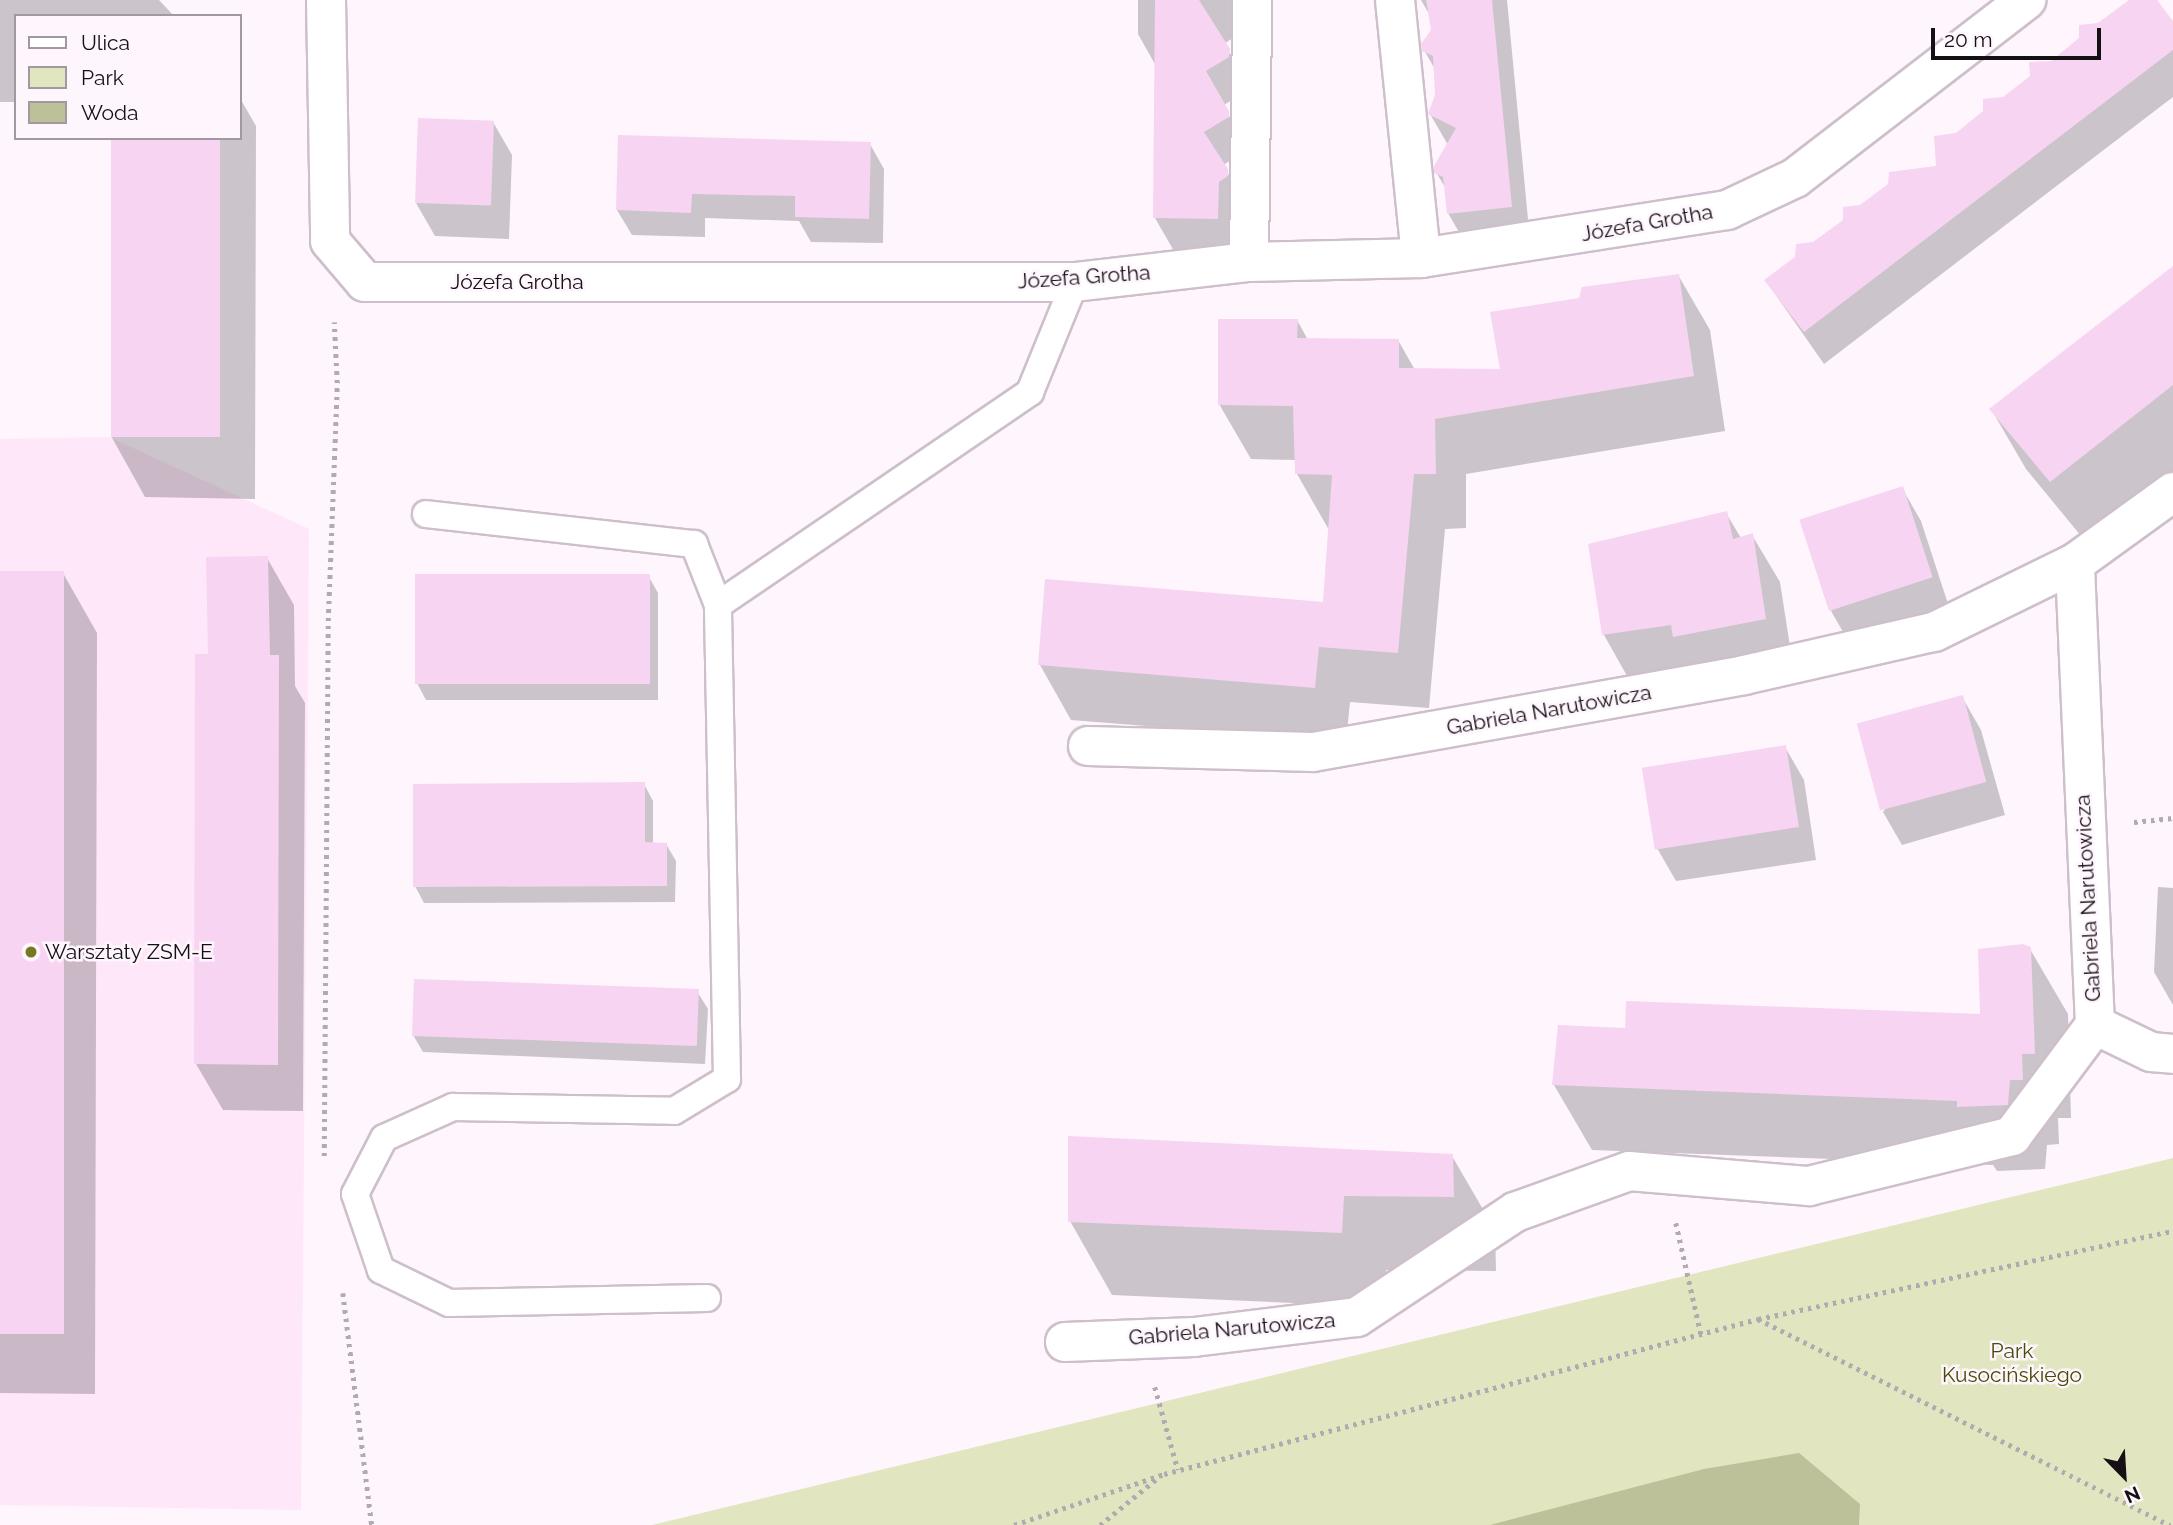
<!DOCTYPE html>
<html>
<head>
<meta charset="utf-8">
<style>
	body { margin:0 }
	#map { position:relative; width:2173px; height:1525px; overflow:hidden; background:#fef5fd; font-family:Raleway,sans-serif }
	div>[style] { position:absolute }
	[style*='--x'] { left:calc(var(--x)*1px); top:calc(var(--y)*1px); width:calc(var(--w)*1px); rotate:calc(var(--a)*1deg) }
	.built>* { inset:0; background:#fde7f9 }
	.green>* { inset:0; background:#e2e6c0 }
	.water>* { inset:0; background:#bdc199 }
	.shadow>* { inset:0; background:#0003 }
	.building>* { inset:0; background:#f7d4f1; transform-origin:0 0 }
	.path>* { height:4.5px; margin-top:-2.25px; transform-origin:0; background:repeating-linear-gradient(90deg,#b1aab0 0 3.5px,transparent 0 8.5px) }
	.roads { filter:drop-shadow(2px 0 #cdbfcb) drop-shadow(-2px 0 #cdbfcb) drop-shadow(0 2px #cdbfcb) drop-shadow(0 -2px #cdbfcb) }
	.service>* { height:26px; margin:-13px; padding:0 13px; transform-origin:13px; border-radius:13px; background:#fff }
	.minor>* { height:38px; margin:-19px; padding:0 19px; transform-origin:19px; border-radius:19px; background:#fff }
	.dots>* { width:19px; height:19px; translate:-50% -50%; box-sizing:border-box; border:4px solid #fef5fd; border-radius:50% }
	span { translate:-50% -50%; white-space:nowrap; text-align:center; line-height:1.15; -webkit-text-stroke:5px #fef5fd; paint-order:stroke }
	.street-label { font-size:21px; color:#151014 }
	.poi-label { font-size:21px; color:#151014 }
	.left { translate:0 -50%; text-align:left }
	.park-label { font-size:21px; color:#484b06 }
	.legend { position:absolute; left:14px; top:14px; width:228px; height:126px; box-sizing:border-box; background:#fef5fd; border:2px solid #a199a0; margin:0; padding:9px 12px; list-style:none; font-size:21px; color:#151014 }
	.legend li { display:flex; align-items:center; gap:14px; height:35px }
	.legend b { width:35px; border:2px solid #a199a0 }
	.north { position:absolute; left:2089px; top:1441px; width:70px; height:70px; -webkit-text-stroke:5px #fef5fd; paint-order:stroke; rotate:156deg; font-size:19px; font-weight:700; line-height:28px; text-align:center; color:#151014 }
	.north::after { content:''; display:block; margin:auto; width:24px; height:32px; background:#151014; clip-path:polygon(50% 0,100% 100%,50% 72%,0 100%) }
	.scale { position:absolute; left:1931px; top:28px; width:170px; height:32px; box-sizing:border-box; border:4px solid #151014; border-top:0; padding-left:9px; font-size:21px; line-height:24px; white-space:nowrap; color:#151014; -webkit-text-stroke:5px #fef5fd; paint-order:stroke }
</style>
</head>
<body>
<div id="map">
	<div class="built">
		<div style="clip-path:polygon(109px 437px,309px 529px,301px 1510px,0 1505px,0 439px)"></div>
	</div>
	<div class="green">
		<div style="clip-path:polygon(2173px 1158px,2173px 1525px,652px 1525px)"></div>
	</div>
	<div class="water">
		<div style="clip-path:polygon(1799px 1453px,1860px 1504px,1859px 1525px,1490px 1525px,1704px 1469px)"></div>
	</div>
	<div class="shadow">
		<div style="clip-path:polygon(0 0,159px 0,174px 16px,16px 16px,16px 102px,0 102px)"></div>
		<div style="clip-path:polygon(1138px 0,1235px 0,1249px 27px,1224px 44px,1248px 84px,1248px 90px,1224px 105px,1246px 151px,1223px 165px,1246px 204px,1236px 251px,1174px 251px,1155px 218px,1156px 66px,1138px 34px)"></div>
		<div style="clip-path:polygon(1421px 0,1507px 0,1530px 240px,1467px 246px,1448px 213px,1446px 189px,1436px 172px,1448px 145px,1430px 114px,1437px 95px,1436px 71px,1424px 50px,1436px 26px)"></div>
		<div style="clip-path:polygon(2131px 0,2155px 0,2173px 24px,2173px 97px,1824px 364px,1766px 281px,1861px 207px,1938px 168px,1957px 134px)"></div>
		<div style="clip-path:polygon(240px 98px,256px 126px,255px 499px,145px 497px,111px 436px,113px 138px,240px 138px)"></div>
		<div style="clip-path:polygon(493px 122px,512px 155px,509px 239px,435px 236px,416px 203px)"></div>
		<div style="clip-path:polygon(870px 144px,884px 169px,883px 243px,811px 242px,799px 221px,705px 218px,705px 237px,632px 235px,617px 210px)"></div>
		<div style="clip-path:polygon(2173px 269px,2173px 472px,2086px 542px,2026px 469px,1991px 409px)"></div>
		<div style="clip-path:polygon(1678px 275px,1710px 330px,1725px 431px,1466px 474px,1466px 528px,1445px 529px,1429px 708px,1350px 702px,1346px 742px,1071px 720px,1040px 665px,1324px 604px,1329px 530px,1297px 474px,1297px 460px,1251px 459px,1219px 404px,1297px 320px,1308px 340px,1398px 340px,1415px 370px,1502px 371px,1580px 299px)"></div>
		<div style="clip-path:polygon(1902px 488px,1921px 521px,1950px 610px,1850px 644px,1831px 611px)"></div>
		<div style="clip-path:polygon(1726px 513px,1741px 538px,1752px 535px,1780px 582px,1793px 666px,1631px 683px,1604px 635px,1590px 545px)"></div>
		<div style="clip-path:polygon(267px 558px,294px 605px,295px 686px,305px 703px,303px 1111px,223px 1110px,196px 1064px)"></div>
		<div style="clip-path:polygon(0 573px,63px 573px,97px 633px,95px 1394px,0 1393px)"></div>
		<div style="clip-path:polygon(649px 577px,658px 593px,658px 700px,426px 700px,417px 683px)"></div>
		<div style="clip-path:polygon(1962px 697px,1981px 730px,2005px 815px,1902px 845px,1883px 812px)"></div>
		<div style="clip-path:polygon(1785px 747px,1804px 780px,1816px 860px,1676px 881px,1657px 848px)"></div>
		<div style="clip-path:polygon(644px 784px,653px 801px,653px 844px,666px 844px,676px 861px,675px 902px,424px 903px,415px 886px)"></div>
		<div style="clip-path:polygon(2158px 887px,2173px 888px,2173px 1005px,2154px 972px)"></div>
		<div style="clip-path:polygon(2030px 949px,2068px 1014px,2071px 1118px,2058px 1118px,2059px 1144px,2047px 1145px,2045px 1169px,1997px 1171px,1993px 1165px,1592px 1150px,1554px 1085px,1627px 1030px,1982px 1016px)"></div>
		<div style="clip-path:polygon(698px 993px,708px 1009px,705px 1064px,423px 1052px,413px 1035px)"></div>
		<div style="clip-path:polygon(1452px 1156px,1495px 1230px,1496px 1271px,1386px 1270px,1384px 1307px,1112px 1295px,1070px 1221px)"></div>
	</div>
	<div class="building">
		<div style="clip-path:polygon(1155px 0,1199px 0,1230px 49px,1229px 57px,1206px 71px,1229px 111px,1229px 117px,1204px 132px,1228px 169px,1228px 176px,1219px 182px,1218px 219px,1153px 218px)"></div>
		<div style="clip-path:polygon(1426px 0,1492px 0,1512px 207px,1447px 214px,1443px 177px,1434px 173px,1434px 166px,1456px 128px,1428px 114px,1435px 95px,1433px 56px,1422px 51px,1421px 44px,1431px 30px)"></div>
		<div style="clip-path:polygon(2129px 0,2157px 0,2173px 21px,2173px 50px,1804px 332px,1764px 280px,1795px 257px,1796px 244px,1813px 242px,1843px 220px,1843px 207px,1860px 205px,1888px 184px,1889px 172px,1936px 166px,1934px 136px,1956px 133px,1983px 111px,1983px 99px,2003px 97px,2030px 76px,2029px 62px,2051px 61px,2079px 38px,2079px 25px,2098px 23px)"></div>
		<div style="left:418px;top:118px;width:76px;height:85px;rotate:2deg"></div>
		<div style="clip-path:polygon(618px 135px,871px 142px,869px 219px,795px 217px,795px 196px,692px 194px,691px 213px,616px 210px)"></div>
		<div style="left:111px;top:138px;width:109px;height:299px"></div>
		<div style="clip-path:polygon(2173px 266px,2173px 385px,2050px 482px,1989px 409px)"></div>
		<div style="clip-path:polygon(1679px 274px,1694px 376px,1435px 419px,1436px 474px,1414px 474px,1398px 653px,1319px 647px,1315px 688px,1038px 665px,1045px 579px,1323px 602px,1332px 475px,1295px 474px,1293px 406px,1218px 405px,1218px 319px,1298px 319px,1297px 338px,1399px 339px,1399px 368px,1500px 369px,1490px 312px,1579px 298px,1582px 287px)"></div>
		<div style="left:1903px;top:486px;width:96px;height:109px;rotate:72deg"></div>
		<div style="clip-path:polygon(1727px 511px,1733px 539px,1753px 533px,1766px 619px,1673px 637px,1671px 625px,1602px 635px,1588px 544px)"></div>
		<div style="clip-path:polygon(268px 556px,270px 655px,279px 655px,278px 1065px,194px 1064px,195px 654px,208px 654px,206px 557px)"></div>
		<div style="left:0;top:571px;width:64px;height:763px"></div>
		<div style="left:415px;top:574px;width:235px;height:110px"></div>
		<div style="left:1963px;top:695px;width:90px;height:110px;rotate:75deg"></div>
		<div style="left:1786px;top:745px;width:83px;height:146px;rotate:81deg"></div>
		<div style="clip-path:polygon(645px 782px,645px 842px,667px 843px,667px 886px,413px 887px,413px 784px)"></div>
		<div style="clip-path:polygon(2023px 944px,2031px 947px,2035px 1054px,2022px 1054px,2023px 1080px,2010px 1080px,2008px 1105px,1957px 1107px,1957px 1101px,1552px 1085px,1558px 1025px,1625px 1028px,1626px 1001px,1980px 1014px,1978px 949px)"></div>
		<div style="left:414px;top:979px;width:285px;height:57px;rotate:2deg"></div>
		<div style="clip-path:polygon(1068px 1136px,1453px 1154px,1454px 1197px,1344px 1196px,1342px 1233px,1068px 1222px)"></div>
	</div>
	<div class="path">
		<div style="--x:2134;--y:822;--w:39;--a:-6"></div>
		<div style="--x:324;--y:1156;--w:535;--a:-89.57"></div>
		<div style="--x:328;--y:621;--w:238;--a:-87.8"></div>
		<div style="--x:337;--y:383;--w:61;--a:-92.8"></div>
		<div style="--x:1676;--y:1223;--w:114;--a:77.3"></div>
		<div style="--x:343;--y:1293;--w:234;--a:82.9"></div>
		<div style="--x:1758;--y:1319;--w:461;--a:26.6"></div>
		<div style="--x:1155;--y:1387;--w:86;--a:74.5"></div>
		<div style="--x:1014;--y:1525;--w:158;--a:-18.8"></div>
		<div style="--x:1164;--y:1474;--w:614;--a:-14.62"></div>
		<div style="--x:1758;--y:1319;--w:424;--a:-12"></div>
		<div style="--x:1100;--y:1525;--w:77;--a:-39.2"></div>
	</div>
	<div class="roads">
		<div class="service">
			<div style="--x:426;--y:514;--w:270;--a:6.4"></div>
			<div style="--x:694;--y:544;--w:66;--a:68.5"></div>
			<div style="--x:707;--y:1298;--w:258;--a:178.9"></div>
			<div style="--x:449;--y:1303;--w:76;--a:-154.1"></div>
			<div style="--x:381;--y:1270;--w:80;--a:-108.9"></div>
			<div style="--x:355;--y:1194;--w:63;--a:-62.6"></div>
			<div style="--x:384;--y:1138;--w:76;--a:-24.2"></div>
			<div style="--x:453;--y:1107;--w:221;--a:1"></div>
			<div style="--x:674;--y:1111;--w:62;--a:-31.1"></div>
			<div style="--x:727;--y:1079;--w:474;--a:-91.1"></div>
			<div style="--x:718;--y:605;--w:378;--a:-34.3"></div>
			<div style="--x:1030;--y:392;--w:119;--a:-67.8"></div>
		</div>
		<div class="minor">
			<div style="--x:326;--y:0;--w:241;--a:89"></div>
			<div style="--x:330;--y:241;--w:54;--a:49.5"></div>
			<div style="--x:365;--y:282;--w:710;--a:0"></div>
			<div style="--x:1075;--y:282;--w:175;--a:-6.6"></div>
			<div style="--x:1249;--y:262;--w:172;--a:-1.3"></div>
			<div style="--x:1421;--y:258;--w:310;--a:-8.9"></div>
			<div style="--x:1727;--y:210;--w:75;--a:-25.2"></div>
			<div style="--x:1795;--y:178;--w:292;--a:-37.6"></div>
			<div style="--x:1395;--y:0;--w:259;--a:84.2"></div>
			<div style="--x:1249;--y:262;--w:262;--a:-89.3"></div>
			<div style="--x:1088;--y:746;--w:225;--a:1.5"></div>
			<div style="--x:1313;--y:752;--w:438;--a:-10.1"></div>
			<div style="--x:1744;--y:675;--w:195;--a:-12.8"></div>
			<div style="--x:1934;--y:632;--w:157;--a:-26.1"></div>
			<div style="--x:2075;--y:563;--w:121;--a:-35.9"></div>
			<div style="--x:2095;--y:1025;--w:62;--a:25.7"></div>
			<div style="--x:2151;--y:1052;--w:22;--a:5"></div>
			<div style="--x:1065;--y:1342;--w:129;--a:-2.2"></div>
			<div style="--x:1194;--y:1337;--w:164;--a:-7"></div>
			<div style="--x:1357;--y:1317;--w:190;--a:-33.6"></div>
			<div style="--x:1515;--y:1212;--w:121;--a:-19.8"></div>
			<div style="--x:1629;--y:1171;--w:181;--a:4.8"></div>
			<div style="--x:1809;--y:1186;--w:209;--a:-13.8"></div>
			<div style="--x:2012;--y:1136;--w:139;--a:-53.2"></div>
			<div style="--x:2095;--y:1025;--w:462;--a:-92.5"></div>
		</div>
	</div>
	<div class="dots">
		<div style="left:31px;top:952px;background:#747922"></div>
	</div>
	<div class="street-label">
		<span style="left:1647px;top:223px;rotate:-10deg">Józefa Grotha</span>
		<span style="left:1084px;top:277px;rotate:-4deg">Józefa Grotha</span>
		<span style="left:517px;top:282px">Józefa Grotha</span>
		<span style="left:1549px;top:710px;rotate:-10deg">Gabriela Narutowicza</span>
		<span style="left:2088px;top:898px;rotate:-93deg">Gabriela Narutowicza</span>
		<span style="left:1232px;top:1329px;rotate:-5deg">Gabriela Narutowicza</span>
	</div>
	<div class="poi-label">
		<span class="left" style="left:45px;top:952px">Warsztaty ZSM-E</span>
	</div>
	<div class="park-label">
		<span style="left:2012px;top:1363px">Park<br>Kusocińskiego</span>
	</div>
	<ul class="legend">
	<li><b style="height:9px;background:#fff"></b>Ulica</li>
	<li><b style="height:19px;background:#e2e6c0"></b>Park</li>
	<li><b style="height:19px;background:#bdc199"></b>Woda</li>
	</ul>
	<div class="north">N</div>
	<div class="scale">20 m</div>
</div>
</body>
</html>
